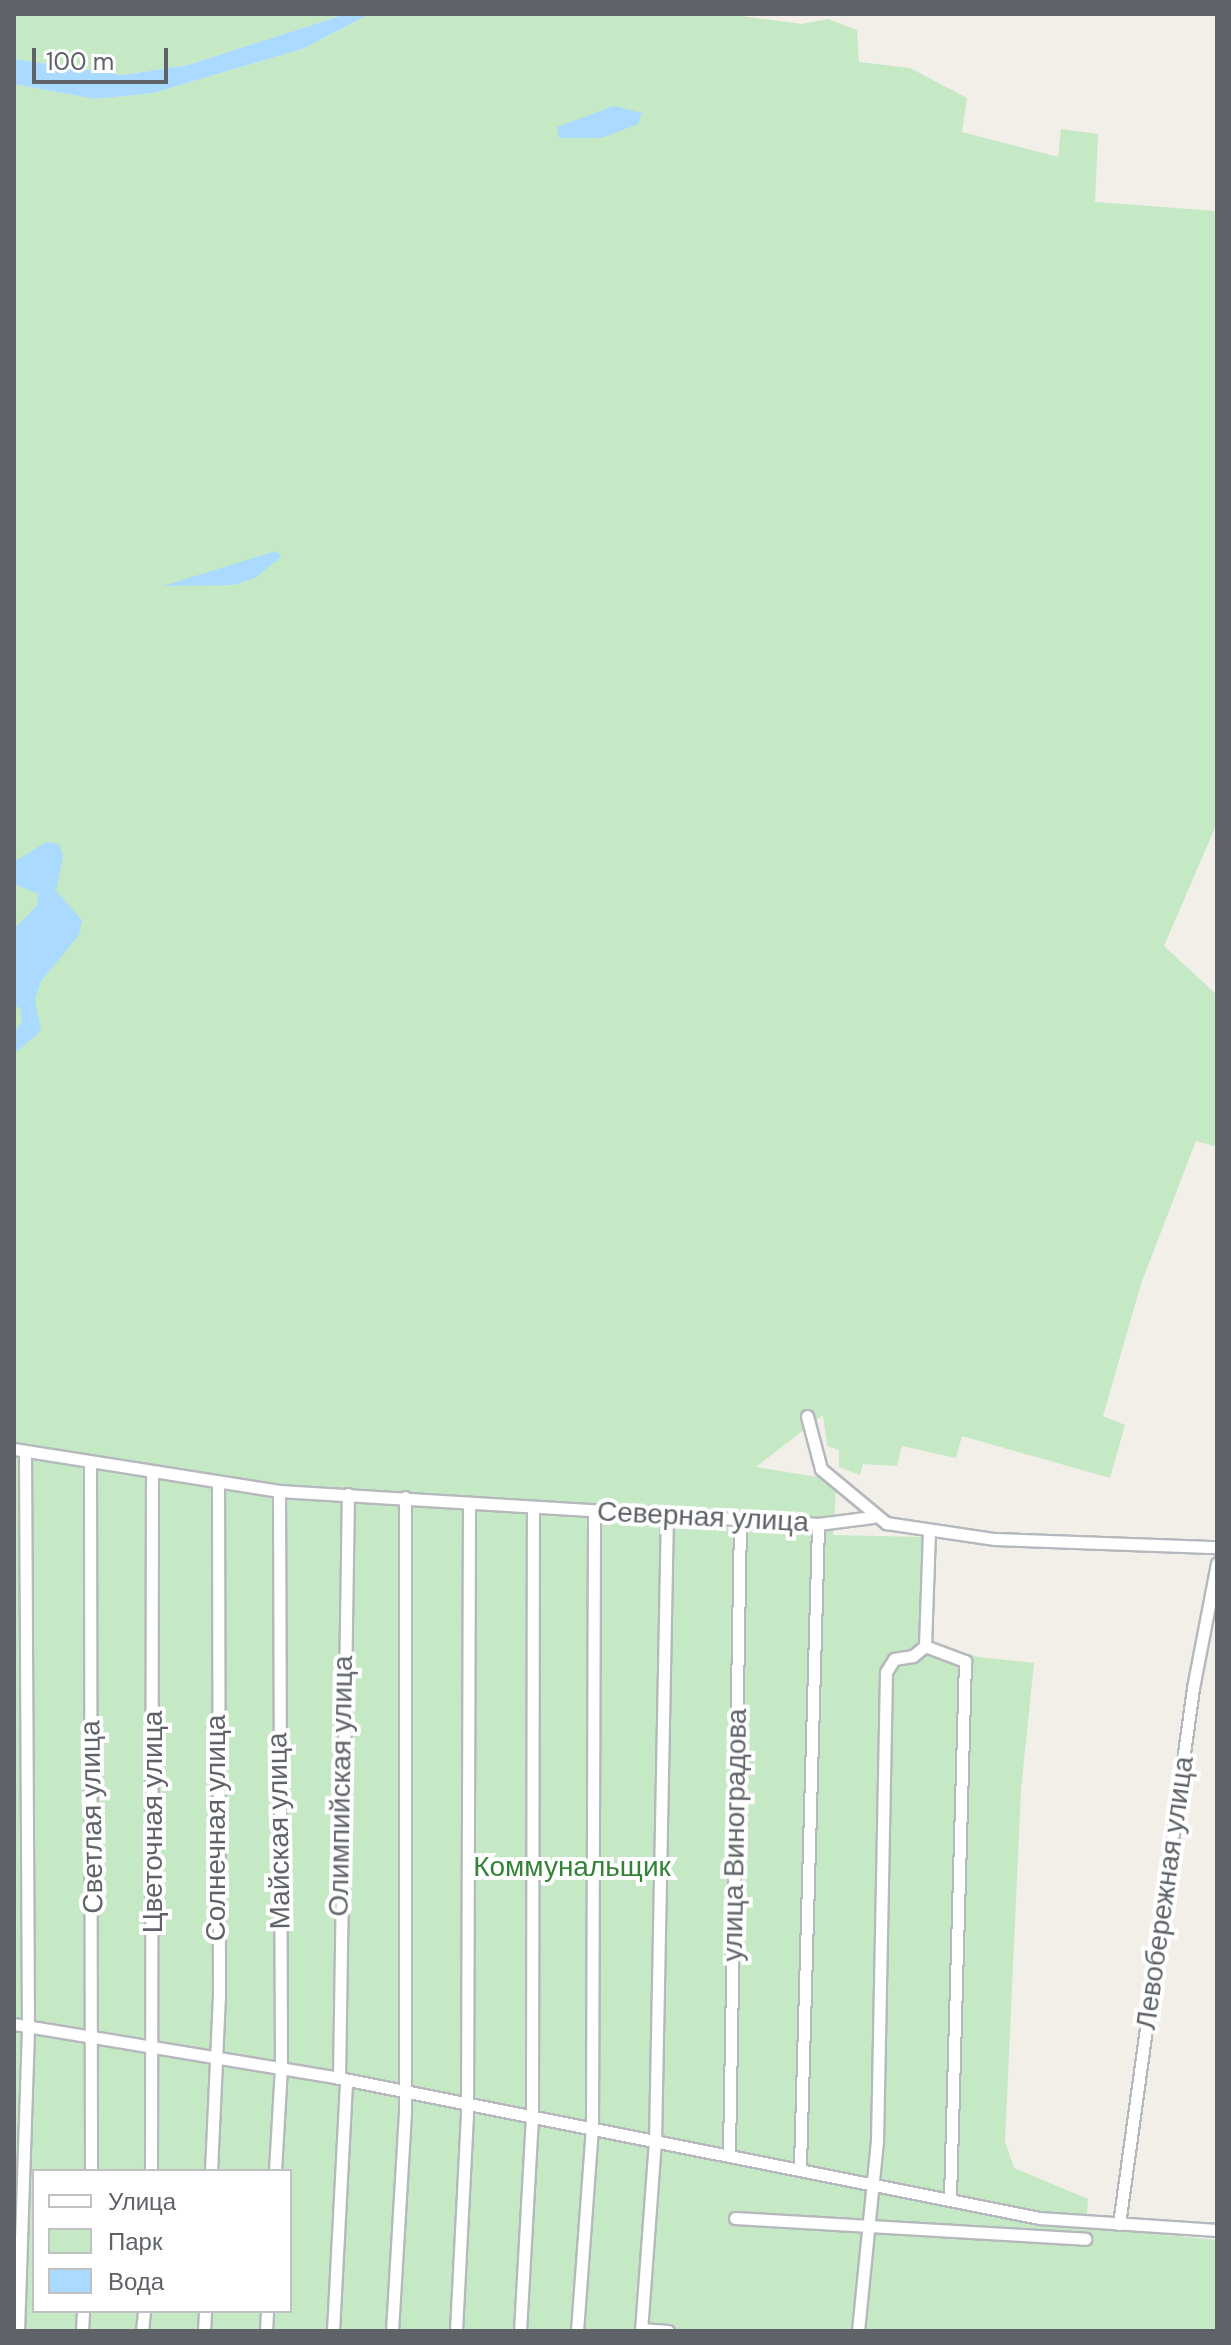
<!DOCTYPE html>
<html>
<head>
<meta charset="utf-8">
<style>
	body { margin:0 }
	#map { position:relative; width:1231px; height:2345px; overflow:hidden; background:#f1efe8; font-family:"DM Sans",sans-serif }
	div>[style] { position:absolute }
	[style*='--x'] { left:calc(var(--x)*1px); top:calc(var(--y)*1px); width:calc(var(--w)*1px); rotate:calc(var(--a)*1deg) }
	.green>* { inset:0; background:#c5e8c5 }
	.water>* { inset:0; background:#aadaff }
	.roads { filter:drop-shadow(2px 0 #b5b8bc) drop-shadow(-2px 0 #b5b8bc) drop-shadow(0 2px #b5b8bc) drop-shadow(0 -2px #b5b8bc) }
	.minor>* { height:11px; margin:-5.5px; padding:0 5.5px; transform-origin:5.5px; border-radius:5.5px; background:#fff }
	span { translate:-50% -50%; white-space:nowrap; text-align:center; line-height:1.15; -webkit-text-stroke:8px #fff; paint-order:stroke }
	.street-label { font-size:28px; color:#5f6368 }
	.park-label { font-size:28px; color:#348238 }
	.frame { position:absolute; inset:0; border:16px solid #5f6368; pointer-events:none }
	.legend { position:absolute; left:32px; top:2169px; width:260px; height:144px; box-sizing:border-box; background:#fff; border:2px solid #bfc1c3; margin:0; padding:10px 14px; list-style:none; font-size:24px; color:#5f6368 }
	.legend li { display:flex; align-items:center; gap:16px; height:40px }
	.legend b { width:40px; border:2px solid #bfc1c3 }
	.scale { position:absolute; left:32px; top:48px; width:136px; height:36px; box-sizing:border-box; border:4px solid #5f6368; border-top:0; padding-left:10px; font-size:24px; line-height:28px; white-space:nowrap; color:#5f6368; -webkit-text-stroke:6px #fff; paint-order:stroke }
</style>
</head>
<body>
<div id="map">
	<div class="green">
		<div style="clip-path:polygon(14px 14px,346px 14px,188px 65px,122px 75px,14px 59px)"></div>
		<div style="clip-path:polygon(evenodd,370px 14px,725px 14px,802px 24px,828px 19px,857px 30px,859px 62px,910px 68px,967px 98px,962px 132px,1058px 157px,1061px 129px,1098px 134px,1095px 202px,1217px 211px,1217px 823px,1164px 946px,1217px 995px,1217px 1147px,1196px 1141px,1141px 1284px,1103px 1416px,1125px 1425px,1110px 1478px,962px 1436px,956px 1458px,902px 1446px,897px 1466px,863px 1464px,860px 1475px,839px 1467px,839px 1450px,827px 1446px,823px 1415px,756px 1467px,824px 1478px,836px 1490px,833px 1535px,923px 1537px,919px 1640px,978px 1657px,1034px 1663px,1021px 1790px,1005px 2141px,1014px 2168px,1088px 2199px,1086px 2227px,1217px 2240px,1217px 2331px,14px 2331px,14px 84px,95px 99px,153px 93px,302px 49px,370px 14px,34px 2171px,290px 2171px,290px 2311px,34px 2311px,34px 2171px)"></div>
	</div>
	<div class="water">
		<div style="clip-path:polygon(346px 14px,370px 14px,302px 49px,153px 93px,95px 99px,14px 84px,14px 59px,123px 75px,188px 65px)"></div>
		<div style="clip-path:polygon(614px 106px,642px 113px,638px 124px,601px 138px,559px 138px,557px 127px)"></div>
		<div style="clip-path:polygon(276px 551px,281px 557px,255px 578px,233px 585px,163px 586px)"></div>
		<div style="clip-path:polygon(46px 842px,59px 844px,63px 856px,56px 891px,82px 920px,79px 935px,41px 981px,35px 1000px,41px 1031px,14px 1054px,14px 1033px,22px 1021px,21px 1009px,14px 1005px,14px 929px,37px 906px,39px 894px,14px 884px,14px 862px)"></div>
	</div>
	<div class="roads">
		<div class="minor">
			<div style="--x:807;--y:1416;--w:55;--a:75.2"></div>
			<div style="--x:821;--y:1469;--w:85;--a:39.7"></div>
			<div style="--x:886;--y:1523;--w:110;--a:8.4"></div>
			<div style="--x:995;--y:1539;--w:222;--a:2.1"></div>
			<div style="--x:14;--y:1449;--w:268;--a:9"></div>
			<div style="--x:279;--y:1491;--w:540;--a:3.5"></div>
			<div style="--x:818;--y:1524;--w:55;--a:-7.3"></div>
			<div style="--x:90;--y:1463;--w:708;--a:89.92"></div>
			<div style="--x:925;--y:1646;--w:43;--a:20.6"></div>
			<div style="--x:965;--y:1661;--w:538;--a:91.6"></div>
			<div style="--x:14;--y:2024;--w:329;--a:9.4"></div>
			<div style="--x:339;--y:2078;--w:714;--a:11.31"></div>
			<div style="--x:1039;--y:2218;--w:178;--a:3.9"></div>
			<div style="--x:339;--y:2078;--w:584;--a:-89.12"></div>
			<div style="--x:729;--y:2152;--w:633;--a:-89"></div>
			<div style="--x:800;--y:2166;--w:642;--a:-88.39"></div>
			<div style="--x:151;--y:2171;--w:697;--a:-89.92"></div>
			<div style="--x:211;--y:2171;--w:175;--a:-87.4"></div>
			<div style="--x:219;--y:1996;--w:511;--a:-90.11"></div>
			<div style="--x:275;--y:2171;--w:104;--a:-86.7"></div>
			<div style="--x:281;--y:2067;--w:576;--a:-90.2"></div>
			<div style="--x:735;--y:2218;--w:351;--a:3.4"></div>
			<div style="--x:1119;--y:2224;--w:541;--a:-82.14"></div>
			<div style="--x:1193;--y:1688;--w:127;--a:-79.1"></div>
			<div style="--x:641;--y:2329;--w:27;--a:4"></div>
			<div style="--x:18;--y:2331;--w:305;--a:-88.1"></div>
			<div style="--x:28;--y:2026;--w:575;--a:-90.3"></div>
			<div style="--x:82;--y:2331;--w:20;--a:-87"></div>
			<div style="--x:142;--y:2331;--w:20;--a:-84"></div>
			<div style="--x:204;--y:2331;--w:20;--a:-87"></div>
			<div style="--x:266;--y:2331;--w:20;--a:-87"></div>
			<div style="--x:333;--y:2331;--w:251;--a:-87"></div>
			<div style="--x:392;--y:2331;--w:222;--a:-86.6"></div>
			<div style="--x:405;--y:2109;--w:612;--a:-90"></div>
			<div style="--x:456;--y:2331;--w:216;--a:-87.1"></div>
			<div style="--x:467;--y:2115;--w:612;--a:-89.81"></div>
			<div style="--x:520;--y:2331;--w:215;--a:-86.8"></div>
			<div style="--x:532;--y:2116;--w:608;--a:-89.91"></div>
			<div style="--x:577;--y:2331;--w:204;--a:-85.8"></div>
			<div style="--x:592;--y:2128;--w:616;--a:-89.81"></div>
			<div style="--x:641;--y:2331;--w:190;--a:-85.8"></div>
			<div style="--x:655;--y:2142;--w:628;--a:-88.91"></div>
			<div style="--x:858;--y:2331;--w:190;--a:-84.3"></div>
			<div style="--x:877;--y:2142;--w:470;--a:-88.9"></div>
			<div style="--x:886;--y:1672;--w:15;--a:-58"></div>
			<div style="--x:894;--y:1659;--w:19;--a:-9"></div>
			<div style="--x:913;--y:1656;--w:16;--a:-40"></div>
			<div style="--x:925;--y:1646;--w:113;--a:-88"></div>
		</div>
	</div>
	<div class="street-label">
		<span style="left:703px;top:1517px;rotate:3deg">Северная улица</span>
		<span style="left:341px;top:1786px;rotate:-89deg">Олимпийская улица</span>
		<span style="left:92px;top:1817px;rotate:-91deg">Светлая улица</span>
		<span style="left:153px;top:1822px;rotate:-90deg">Цветочная улица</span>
		<span style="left:216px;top:1828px;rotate:-90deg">Солнечная улица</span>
		<span style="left:279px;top:1831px;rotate:-91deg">Майская улица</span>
		<span style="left:735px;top:1835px;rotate:-89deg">улица Виноградова</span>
		<span style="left:1165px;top:1893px;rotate:-82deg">Левобережная улица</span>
	</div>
	<div class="park-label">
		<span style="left:572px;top:1867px">Коммунальщик</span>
	</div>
	<div class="frame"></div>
	<ul class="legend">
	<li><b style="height:10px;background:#fff"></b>Улица</li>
	<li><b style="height:22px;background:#c5e8c5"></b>Парк</li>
	<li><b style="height:22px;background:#aadaff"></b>Вода</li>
	</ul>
	<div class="scale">100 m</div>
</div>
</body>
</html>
